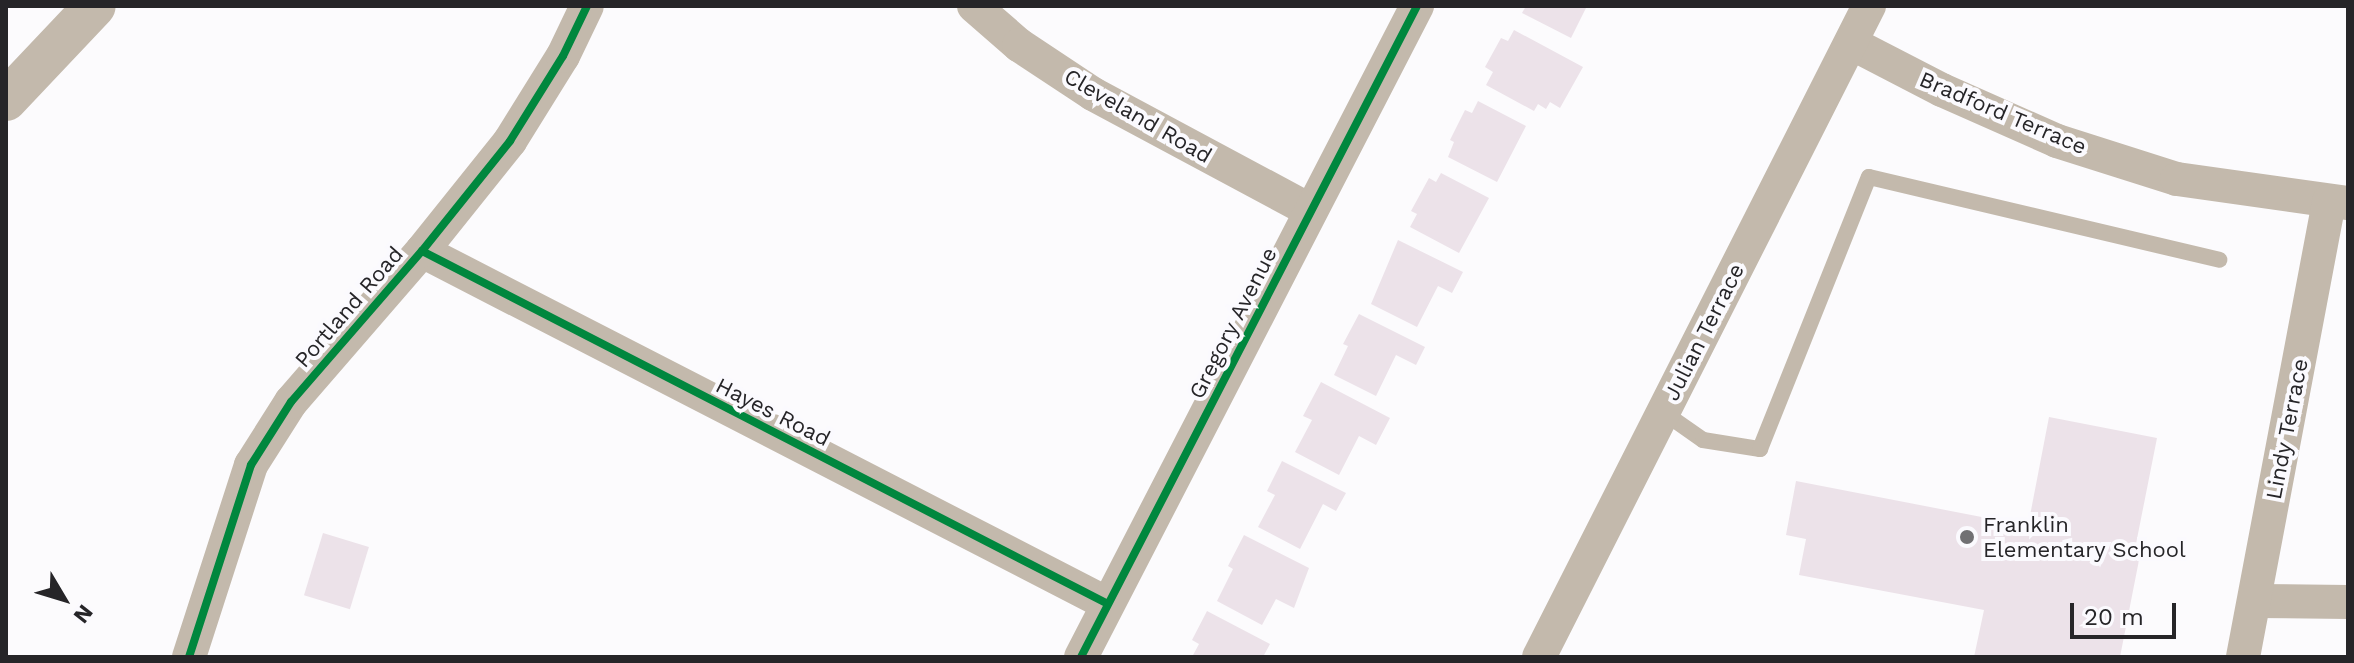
<!DOCTYPE html>
<html>
<head>
<meta charset="utf-8">
<style>
	body { margin:0 }
	#map { position:relative; width:2354px; height:663px; overflow:hidden; background:#fcfbfd; font-family:"Work Sans",sans-serif }
	div>[style] { position:absolute }
	[style*='--x'] { left:calc(var(--x)*1px); top:calc(var(--y)*1px); width:calc(var(--w)*1px); rotate:calc(var(--a)*1deg) }
	.building>* { inset:0; background:#ece2e9; transform-origin:0 0 }
	.service>* { height:16px; margin:-8px; padding:0 8px; transform-origin:8px; border-radius:8px; background:#c3b9ac }
	.minor>* { height:34px; margin:-17px; padding:0 17px; transform-origin:17px; border-radius:17px; background:#c3b9ac }
	.tertiary>* { height:42px; margin:-21px; padding:0 21px; transform-origin:21px; border-radius:21px; background:#c3b9ac }
	.cycleway>* { height:8px; margin:-4px; padding:0 4px; transform-origin:4px; border-radius:4px; background:#00873e }
	.dots>* { width:22px; height:22px; translate:-50% -50%; box-sizing:border-box; border:4px solid #fbfafe; border-radius:50% }
	span { translate:-50% -50%; white-space:nowrap; text-align:center; line-height:1.15; -webkit-text-stroke:8px #fbfafe; paint-order:stroke }
	.street-label { font-size:22px; color:#262528 }
	.poi-label { font-size:22px; color:#262528 }
	.left { translate:0 -50%; text-align:left }
	.frame { position:absolute; inset:0; border:8px solid #262528; pointer-events:none }
	.north { position:absolute; left:24px; top:559px; width:80px; height:80px; -webkit-text-stroke:6px #fbfafe; paint-order:stroke; rotate:128deg; font-size:22px; font-weight:700; line-height:32px; text-align:center; color:#262528 }
	.north::after { content:''; display:block; margin:auto; width:28px; height:36px; background:#262528; clip-path:polygon(50% 0,100% 100%,50% 72%,0 100%) }
	.scale { position:absolute; left:2070px; top:603px; width:106px; height:36px; box-sizing:border-box; border:4px solid #262528; border-top:0; padding-left:10px; font-size:24px; line-height:28px; white-space:nowrap; color:#262528; -webkit-text-stroke:6px #fbfafe; paint-order:stroke }
</style>
</head>
<body>
<div id="map">
	<div class="building">
		<div style="clip-path:polygon(1526px 6px,1587px 6px,1571px 38px,1522px 13px)"></div>
		<div style="clip-path:polygon(1514px 30px,1583px 67px,1560px 108px,1550px 102px,1546px 109px,1538px 104px,1534px 111px,1486px 85px,1493px 72px,1485px 67px,1501px 38px,1508px 41px)"></div>
		<div style="clip-path:polygon(1478px 101px,1526px 126px,1497px 182px,1448px 157px,1454px 142px,1450px 140px,1465px 110px,1472px 113px)"></div>
		<div style="clip-path:polygon(1441px 173px,1489px 198px,1459px 253px,1410px 227px,1417px 214px,1411px 211px,1429px 178px,1436px 182px)"></div>
		<div style="clip-path:polygon(1398px 240px,1463px 272px,1452px 293px,1438px 286px,1417px 327px,1371px 304px)"></div>
		<div style="clip-path:polygon(1359px 314px,1425px 347px,1416px 365px,1396px 355px,1376px 396px,1334px 375px,1348px 346px,1343px 344px)"></div>
		<div style="clip-path:polygon(1321px 382px,1390px 418px,1376px 445px,1359px 436px,1339px 475px,1295px 452px,1312px 420px,1303px 416px)"></div>
		<div style="clip-path:polygon(2049px 417px,2157px 438px,2134px 554px,2140px 555px,2120px 657px,1974px 657px,1984px 610px,1799px 575px,1806px 539px,1786px 535px,1796px 481px,2028px 526px)"></div>
		<div style="clip-path:polygon(1282px 461px,1346px 493px,1336px 511px,1323px 504px,1300px 549px,1258px 527px,1275px 495px,1267px 491px)"></div>
		<div style="left:323px;top:533px;width:48px;height:65px;rotate:17deg"></div>
		<div style="clip-path:polygon(1244px 535px,1309px 568px,1294px 608px,1276px 599px,1262px 625px,1217px 601px,1233px 569px,1228px 566px)"></div>
		<div style="clip-path:polygon(1207px 611px,1270px 644px,1263px 657px,1192px 657px,1199px 644px,1192px 640px)"></div>
	</div>
	<div class="service">
		<div style="--x:1663;--y:412;--w:49;--a:35"></div>
		<div style="--x:1703;--y:440;--w:58;--a:9"></div>
		<div style="--x:1760;--y:449;--w:293;--a:-68.2"></div>
		<div style="--x:1869;--y:177;--w:360;--a:13.3"></div>
	</div>
	<div class="minor">
		<div style="--x:974;--y:6;--w:60;--a:40.9"></div>
		<div style="--x:1019;--y:45;--w:89;--a:33.5"></div>
		<div style="--x:1093;--y:94;--w:247;--a:28.2"></div>
		<div style="--x:1851;--y:43;--w:102;--a:27.3"></div>
		<div style="--x:1942;--y:90;--w:126;--a:23.9"></div>
		<div style="--x:2057;--y:141;--w:126;--a:17.6"></div>
		<div style="--x:2177;--y:179;--w:173;--a:8"></div>
		<div style="--x:422;--y:251;--w:771;--a:27.23"></div>
		<div style="--x:2255;--y:601;--w:93;--a:0.6"></div>
		<div style="--x:189;--y:657;--w:202;--a:-72.1"></div>
		<div style="--x:251;--y:465;--w:75;--a:-57.6"></div>
		<div style="--x:291;--y:402;--w:200;--a:-49.1"></div>
		<div style="--x:422;--y:251;--w:141;--a:-51.3"></div>
		<div style="--x:510;--y:141;--w:100;--a:-58.1"></div>
		<div style="--x:563;--y:56;--w:55;--a:-64.4"></div>
		<div style="--x:1081;--y:657;--w:733;--a:-62.7"></div>
		<div style="--x:1539;--y:657;--w:730;--a:-63.12"></div>
		<div style="--x:2243;--y:657;--w:464;--a:-79.3"></div>
	</div>
	<div class="tertiary">
		<div style="--x:6;--y:100;--w:129;--a:-46.6"></div>
	</div>
	<div class="cycleway">
		<div style="--x:422;--y:251;--w:771;--a:27.23"></div>
		<div style="--x:189;--y:657;--w:202;--a:-72.1"></div>
		<div style="--x:251;--y:465;--w:75;--a:-57.6"></div>
		<div style="--x:291;--y:402;--w:200;--a:-49.1"></div>
		<div style="--x:422;--y:251;--w:141;--a:-51.3"></div>
		<div style="--x:510;--y:141;--w:100;--a:-58.1"></div>
		<div style="--x:563;--y:56;--w:55;--a:-64.4"></div>
		<div style="--x:1081;--y:657;--w:733;--a:-62.7"></div>
	</div>
	<div class="dots">
		<div style="left:1967px;top:537px;background:#717073"></div>
	</div>
	<div class="street-label">
		<span style="left:2003px;top:113px;rotate:23deg">Bradford Terrace</span>
		<span style="left:1138px;top:116px;rotate:30deg">Cleveland Road</span>
		<span style="left:349px;top:307px;rotate:-49deg">Portland Road</span>
		<span style="left:1233px;top:323px;rotate:-63deg">Gregory Avenue</span>
		<span style="left:1704px;top:332px;rotate:-63deg">Julian Terrace</span>
		<span style="left:773px;top:412px;rotate:27deg">Hayes Road</span>
		<span style="left:2287px;top:429px;rotate:-79deg">Lindy Terrace</span>
	</div>
	<div class="poi-label">
		<span class="left" style="left:1983px;top:537px">Franklin<br>Elementary School</span>
	</div>
	<div class="frame"></div>
	<div class="north">N</div>
	<div class="scale">20 m</div>
</div>
</body>
</html>
